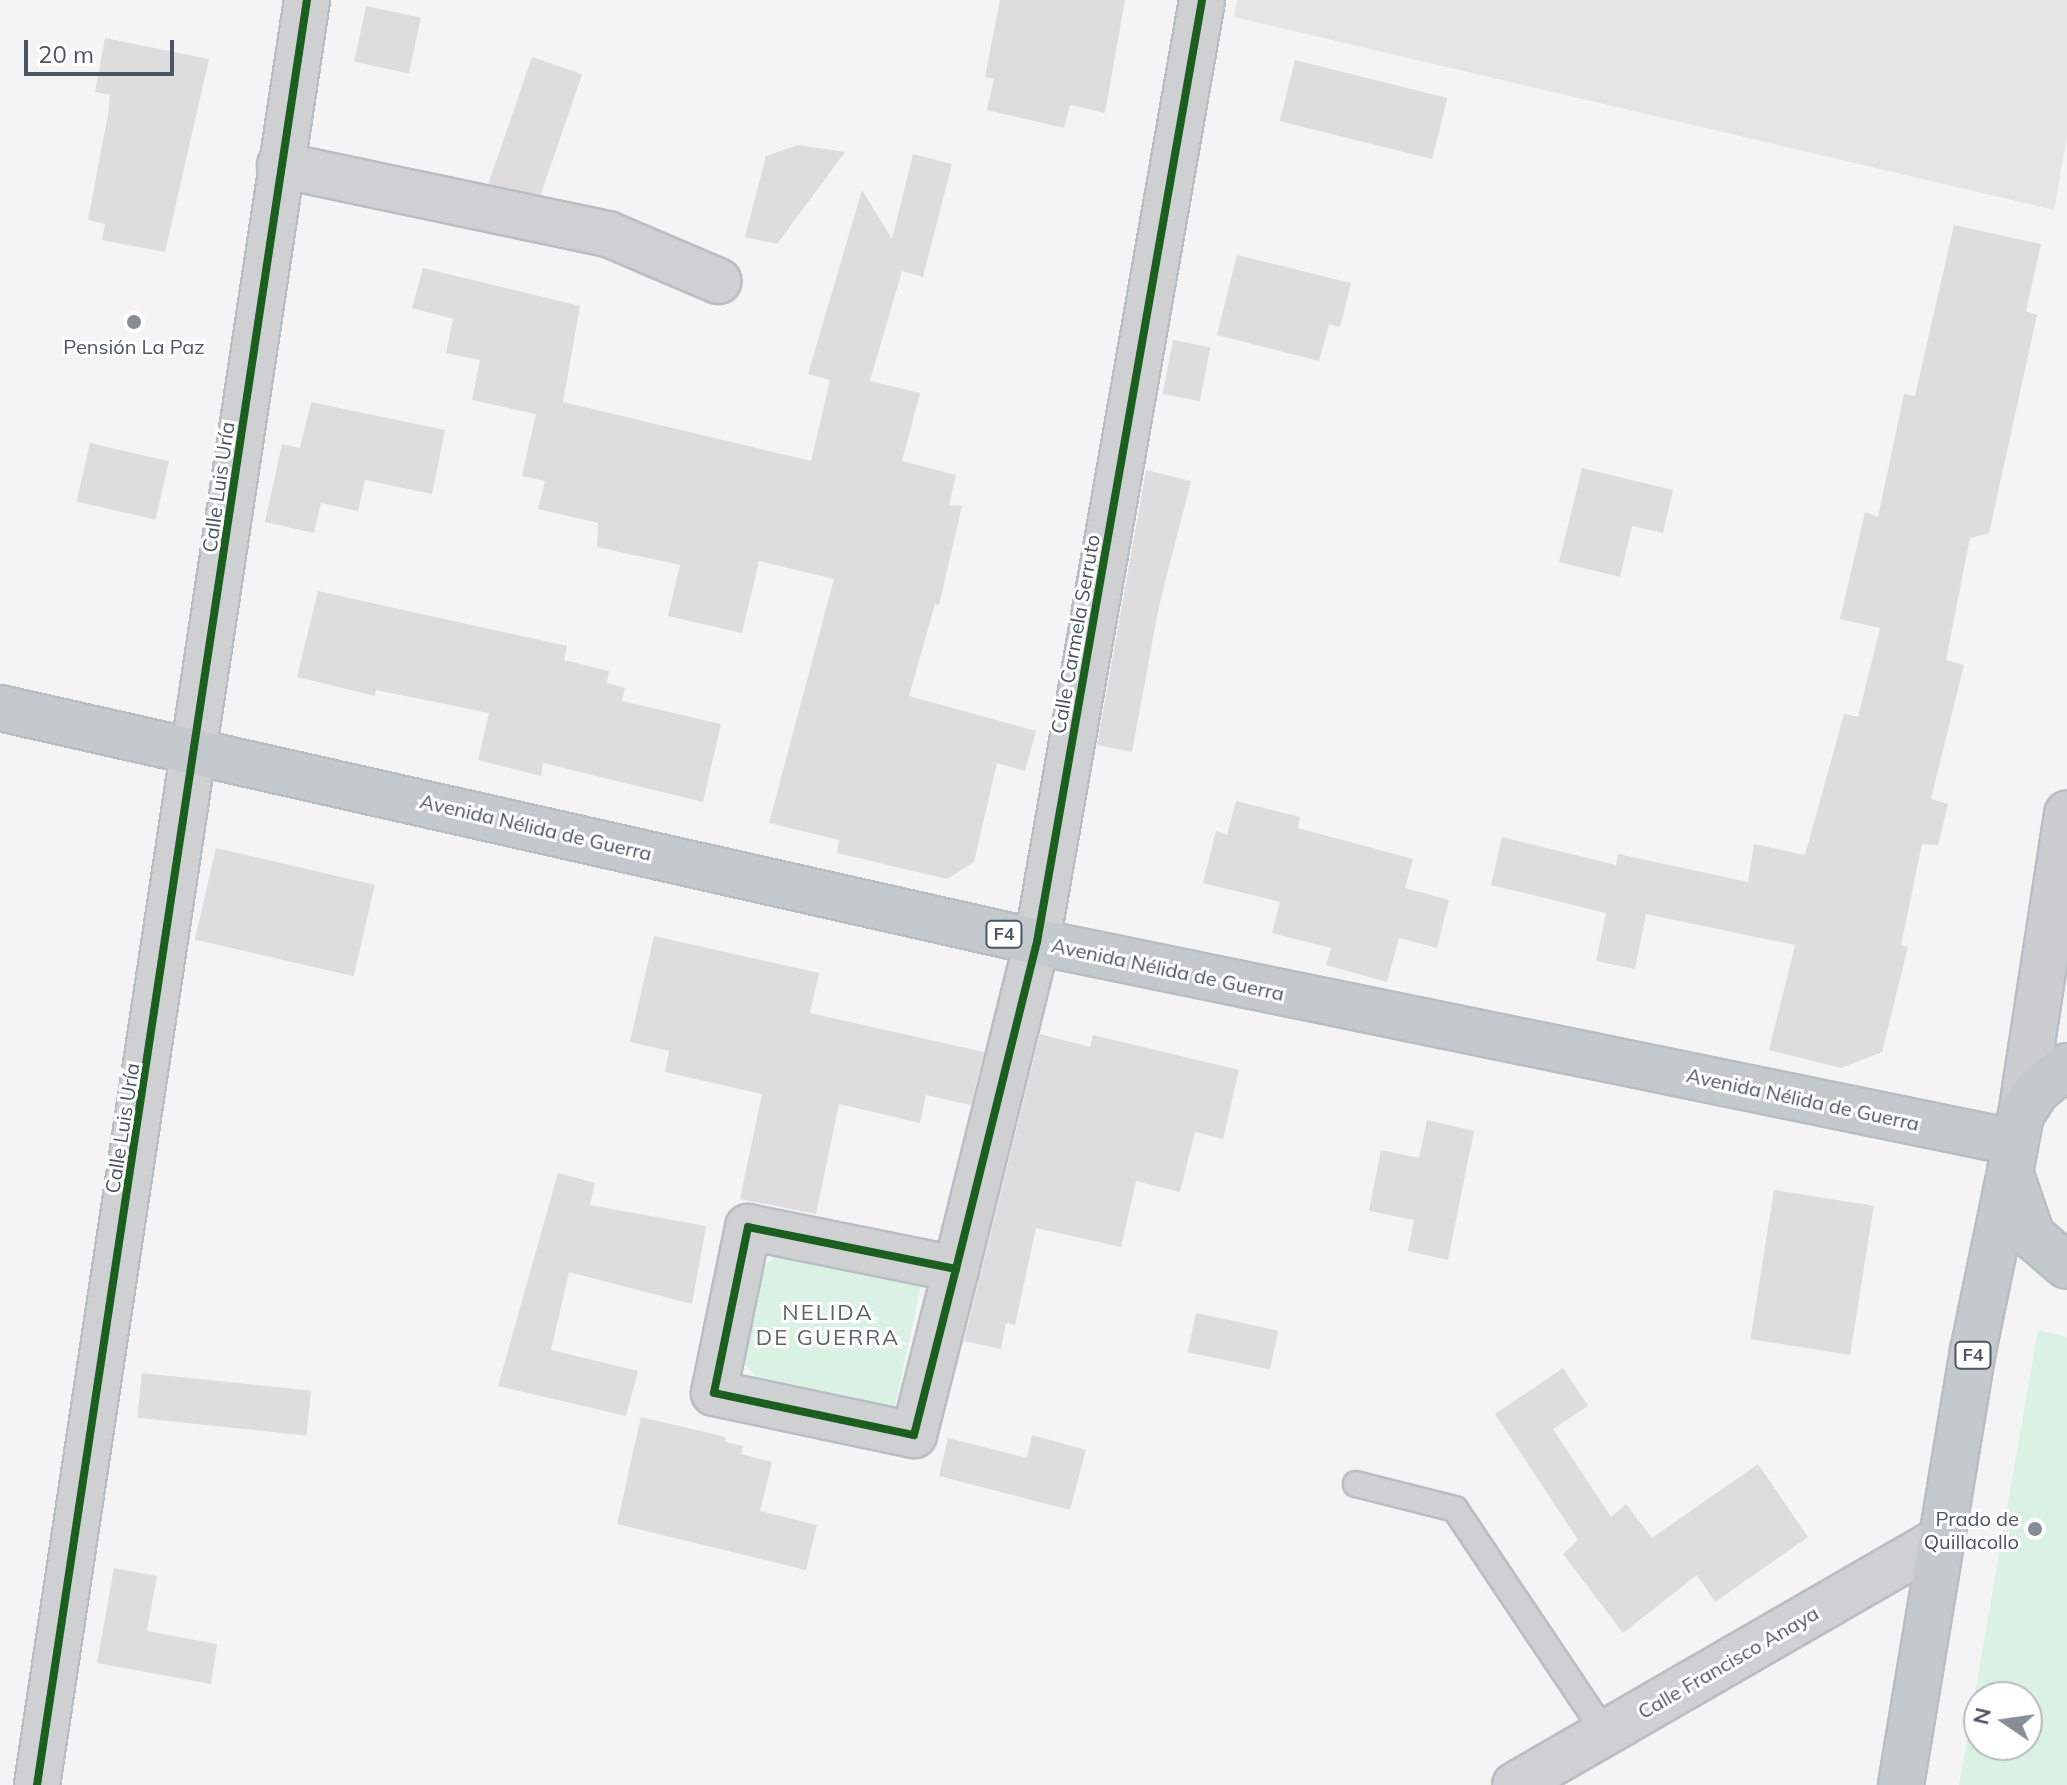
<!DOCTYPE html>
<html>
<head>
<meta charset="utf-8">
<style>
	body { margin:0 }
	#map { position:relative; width:2067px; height:1785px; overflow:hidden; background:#f4f4f4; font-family:Mulish,sans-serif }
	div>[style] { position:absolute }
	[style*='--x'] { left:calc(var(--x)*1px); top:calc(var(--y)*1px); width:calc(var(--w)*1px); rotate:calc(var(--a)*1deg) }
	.education>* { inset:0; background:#e6e5e6 }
	.green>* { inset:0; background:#d9f2e3 }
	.building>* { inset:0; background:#ddddde; transform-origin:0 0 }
	.roads { filter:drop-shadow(2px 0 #b9bec3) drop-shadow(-2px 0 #b9bec3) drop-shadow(0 2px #b9bec3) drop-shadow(0 -2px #b9bec3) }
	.service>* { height:24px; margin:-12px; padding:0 12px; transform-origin:12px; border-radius:12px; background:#ced0d2 }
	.minor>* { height:44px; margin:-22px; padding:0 22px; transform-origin:22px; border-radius:22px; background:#ced0d2 }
	.secondary>* { height:44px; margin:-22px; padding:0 22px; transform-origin:22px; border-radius:22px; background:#ced0d4 }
	.primary>* { height:44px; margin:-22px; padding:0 22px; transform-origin:22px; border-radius:22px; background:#caced1 }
	.trunk>* { height:44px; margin:-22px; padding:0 22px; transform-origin:22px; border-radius:22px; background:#c4c9cd }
	.cycleway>* { height:8px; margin:-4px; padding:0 4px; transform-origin:4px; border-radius:4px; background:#1b5e20 }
	.dots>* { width:22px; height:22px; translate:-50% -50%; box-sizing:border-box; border:4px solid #fff; border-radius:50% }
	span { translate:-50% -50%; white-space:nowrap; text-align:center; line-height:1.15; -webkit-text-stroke:6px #fff; paint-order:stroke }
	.shield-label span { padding:2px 6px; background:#fff; border:2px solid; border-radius:6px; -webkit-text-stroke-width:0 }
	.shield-label { font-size:18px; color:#4a5661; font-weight:700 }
	.poi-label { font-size:20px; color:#4a5661 }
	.right { translate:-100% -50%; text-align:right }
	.street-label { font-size:20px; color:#4a5661 }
	.neighbourhood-label { font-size:22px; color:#5f6368; letter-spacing:2px }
	.north { position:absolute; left:1963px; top:1681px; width:80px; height:80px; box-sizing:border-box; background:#fff; border:2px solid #b7bbc0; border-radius:50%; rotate:283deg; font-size:22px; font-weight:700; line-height:32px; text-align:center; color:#4a5661 }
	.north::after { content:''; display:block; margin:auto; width:28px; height:36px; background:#868d94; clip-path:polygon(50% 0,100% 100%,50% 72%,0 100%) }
	.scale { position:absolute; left:24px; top:40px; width:150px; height:36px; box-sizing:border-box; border:4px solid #4a5661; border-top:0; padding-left:10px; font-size:24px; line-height:28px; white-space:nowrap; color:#4a5661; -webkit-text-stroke:6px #fff; paint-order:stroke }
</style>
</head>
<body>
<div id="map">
	<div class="education">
		<div style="clip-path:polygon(1237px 0,2067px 0,2067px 136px,2054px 210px,1234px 17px)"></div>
	</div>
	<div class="green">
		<div style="clip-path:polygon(776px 1256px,921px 1285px,894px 1411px,759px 1380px,743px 1362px,760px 1268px)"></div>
		<div style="clip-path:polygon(evenodd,2038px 1330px,2067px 1337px,2067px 1785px,1959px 1785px,2038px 1330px,1979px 1697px,2027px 1697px,2027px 1745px,1979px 1745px,1979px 1697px)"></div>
	</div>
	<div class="building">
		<div style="clip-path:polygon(1000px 0,1125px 0,1105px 113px,1070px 105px,1064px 128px,987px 110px,994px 79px,985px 77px)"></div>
		<div style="left:366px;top:6px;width:56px;height:57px;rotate:12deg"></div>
		<div style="clip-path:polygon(105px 38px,209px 59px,165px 252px,102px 240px,105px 224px,88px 220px,108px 114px,110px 95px,95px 92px)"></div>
		<div style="left:532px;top:57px;width:53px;height:134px;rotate:19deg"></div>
		<div style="left:1295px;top:60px;width:157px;height:63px;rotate:14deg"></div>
		<div style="clip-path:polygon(798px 145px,845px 152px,777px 244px,745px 237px,766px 156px)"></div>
		<div style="clip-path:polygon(913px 154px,952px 164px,923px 277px,902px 271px,870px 381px,920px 393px,902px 461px,956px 475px,949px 505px,962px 506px,939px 605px,935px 604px,909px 696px,1036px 731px,1025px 771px,997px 763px,974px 862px,947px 879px,837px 853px,839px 840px,769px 823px,834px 579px,759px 561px,742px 633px,668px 616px,680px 565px,597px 547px,598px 523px,538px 509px,545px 481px,522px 476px,536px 414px,472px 400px,480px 360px,446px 353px,453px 319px,412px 308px,423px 268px,580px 306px,563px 402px,811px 461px,830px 380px,808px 374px,862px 190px,892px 239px)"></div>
		<div style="clip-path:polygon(1954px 225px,2041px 244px,2026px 311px,2037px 315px,1989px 533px,1970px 538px,1946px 660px,1964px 665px,1931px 799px,1948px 804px,1938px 845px,1922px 844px,1901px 945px,1908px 947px,1882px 1052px,1841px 1068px,1769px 1050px,1795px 945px,1646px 914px,1635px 969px,1596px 961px,1606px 913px,1491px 885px,1502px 837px,1616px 865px,1618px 854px,1748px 882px,1754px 844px,1805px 855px,1844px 714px,1858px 717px,1880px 628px,1840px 619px,1865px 512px,1878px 517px,1904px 394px,1915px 396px)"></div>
		<div style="clip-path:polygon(1237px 255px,1351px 283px,1340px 327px,1329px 324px,1319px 361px,1217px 335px)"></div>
		<div style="left:1173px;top:340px;width:38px;height:55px;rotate:11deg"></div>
		<div style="clip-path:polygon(311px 402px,445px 430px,432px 494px,365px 480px,358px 511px,321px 503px,314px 533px,265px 522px,282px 444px,300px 448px)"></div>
		<div style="left:90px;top:443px;width:81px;height:60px;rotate:13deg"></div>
		<div style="clip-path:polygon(1582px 468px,1673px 490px,1663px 533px,1632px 526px,1620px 577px,1559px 562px)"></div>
		<div style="clip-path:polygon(1146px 470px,1191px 481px,1159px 606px,1132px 752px,1097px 745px)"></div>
		<div style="clip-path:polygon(318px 591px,567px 646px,564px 660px,609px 671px,607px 683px,625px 688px,622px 701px,721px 724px,703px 802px,543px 763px,541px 776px,478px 760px,489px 713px,376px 690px,375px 696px,297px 677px)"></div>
		<div style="clip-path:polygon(1236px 801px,1300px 817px,1298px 828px,1413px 859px,1405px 888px,1449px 900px,1437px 948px,1399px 938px,1387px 982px,1326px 965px,1331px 948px,1272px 933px,1280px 902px,1203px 883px,1216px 831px,1227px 835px)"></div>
		<div style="left:216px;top:848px;width:163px;height:94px;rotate:13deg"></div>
		<div style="clip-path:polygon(654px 936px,819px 973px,810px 1013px,984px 1052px,971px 1105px,926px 1095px,920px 1123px,839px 1104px,816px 1214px,740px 1199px,762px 1094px,665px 1072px,669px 1051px,630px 1042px)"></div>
		<div style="clip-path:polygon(1040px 1034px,1090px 1047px,1093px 1035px,1239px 1070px,1223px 1139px,1195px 1132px,1180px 1192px,1136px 1181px,1121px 1247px,1036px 1228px,1015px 1325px,1006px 1323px,1001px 1349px,964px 1341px)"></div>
		<div style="clip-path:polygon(1427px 1120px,1474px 1131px,1448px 1260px,1408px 1251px,1414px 1220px,1369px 1211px,1381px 1150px,1419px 1158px)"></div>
		<div style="clip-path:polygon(558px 1173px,595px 1183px,590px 1205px,706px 1226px,692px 1304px,569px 1272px,551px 1350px,638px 1371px,626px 1416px,498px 1386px)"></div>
		<div style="left:1774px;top:1190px;width:101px;height:151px;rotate:9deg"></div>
		<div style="left:1196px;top:1313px;width:84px;height:40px;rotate:12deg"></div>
		<div style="clip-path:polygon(1563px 1368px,1588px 1406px,1553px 1429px,1611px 1517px,1626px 1504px,1652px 1538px,1758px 1464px,1808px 1537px,1715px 1602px,1697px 1575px,1623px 1633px,1563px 1554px,1578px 1540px,1495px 1414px)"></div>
		<div style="left:142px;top:1373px;width:170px;height:45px;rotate:6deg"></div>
		<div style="clip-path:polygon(641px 1417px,726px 1437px,725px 1442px,743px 1446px,741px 1454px,772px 1462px,760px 1511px,817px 1525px,806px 1570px,617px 1524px)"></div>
		<div style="clip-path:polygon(1032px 1435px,1086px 1450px,1070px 1510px,939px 1476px,948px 1438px,1027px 1458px)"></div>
		<div style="clip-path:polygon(114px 1568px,157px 1576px,147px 1631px,217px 1644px,211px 1684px,97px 1663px)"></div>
	</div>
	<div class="roads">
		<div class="service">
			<div style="--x:1356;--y:1484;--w:102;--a:14.2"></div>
			<div style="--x:1455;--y:1509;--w:270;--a:56.2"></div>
		</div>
		<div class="minor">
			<div style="--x:280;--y:165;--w:335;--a:11.9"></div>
			<div style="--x:608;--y:234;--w:120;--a:23.1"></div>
			<div style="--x:956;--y:1269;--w:212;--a:-168.6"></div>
			<div style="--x:748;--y:1227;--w:169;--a:101.6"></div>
			<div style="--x:714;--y:1393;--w:204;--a:11.9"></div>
			<div style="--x:914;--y:1435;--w:171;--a:-75.8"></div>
			<div style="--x:956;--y:1269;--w:337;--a:-76.1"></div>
			<div style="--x:1037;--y:942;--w:956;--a:-80.06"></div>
			<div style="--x:37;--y:1785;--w:1805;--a:-81.4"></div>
		</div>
		<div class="secondary">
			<div style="--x:1515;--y:1785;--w:492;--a:-30"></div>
		</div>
		<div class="primary">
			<div style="--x:2021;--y:1115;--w:305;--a:-81.3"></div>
		</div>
		<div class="trunk">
			<div style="--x:0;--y:708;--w:1063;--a:12.72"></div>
			<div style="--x:1037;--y:942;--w:995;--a:11.59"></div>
			<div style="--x:2067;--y:1066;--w:38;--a:141"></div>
			<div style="--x:2037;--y:1090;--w:30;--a:123"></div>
			<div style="--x:2021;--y:1115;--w:58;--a:100.9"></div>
			<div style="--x:2010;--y:1172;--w:68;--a:71"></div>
			<div style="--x:2032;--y:1236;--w:46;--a:40.6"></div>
			<div style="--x:1901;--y:1785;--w:440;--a:-80.6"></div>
			<div style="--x:1973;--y:1351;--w:183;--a:-78.3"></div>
		</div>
	</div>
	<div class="cycleway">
		<div style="--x:956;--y:1269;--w:212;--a:-168.6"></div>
		<div style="--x:748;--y:1227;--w:169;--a:101.6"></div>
		<div style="--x:714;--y:1393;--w:204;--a:11.9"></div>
		<div style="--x:914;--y:1435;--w:171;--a:-75.8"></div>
		<div style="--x:956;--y:1269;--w:337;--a:-76.1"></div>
		<div style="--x:1037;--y:942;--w:956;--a:-80.06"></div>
		<div style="--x:37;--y:1785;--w:1805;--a:-81.4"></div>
	</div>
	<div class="dots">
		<div style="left:134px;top:322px;background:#868d94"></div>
		<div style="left:2035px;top:1529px;background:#868d94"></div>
	</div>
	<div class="shield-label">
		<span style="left:1004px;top:934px">F4</span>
		<span style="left:1973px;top:1355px">F4</span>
	</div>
	<div class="poi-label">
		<span style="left:134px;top:346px">Pensión La Paz</span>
		<span class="right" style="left:2019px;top:1530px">Prado de<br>Quillacollo</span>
	</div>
	<div class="street-label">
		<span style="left:218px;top:487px;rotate:-82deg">Calle Luis Uría</span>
		<span style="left:1075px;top:634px;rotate:-80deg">Calle Carmela Serruto</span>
		<span style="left:536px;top:827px;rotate:13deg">Avenida Nélida de Guerra</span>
		<span style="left:1168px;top:969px;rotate:12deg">Avenida Nélida de Guerra</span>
		<span style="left:1803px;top:1099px;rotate:12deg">Avenida Nélida de Guerra</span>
		<span style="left:122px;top:1128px;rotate:-81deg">Calle Luis Uría</span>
		<span style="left:1728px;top:1662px;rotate:-30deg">Calle Francisco Anaya</span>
	</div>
	<div class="neighbourhood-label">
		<span style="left:828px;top:1325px">NELIDA<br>DE GUERRA</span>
	</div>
	<div class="north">N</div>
	<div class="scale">20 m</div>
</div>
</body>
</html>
